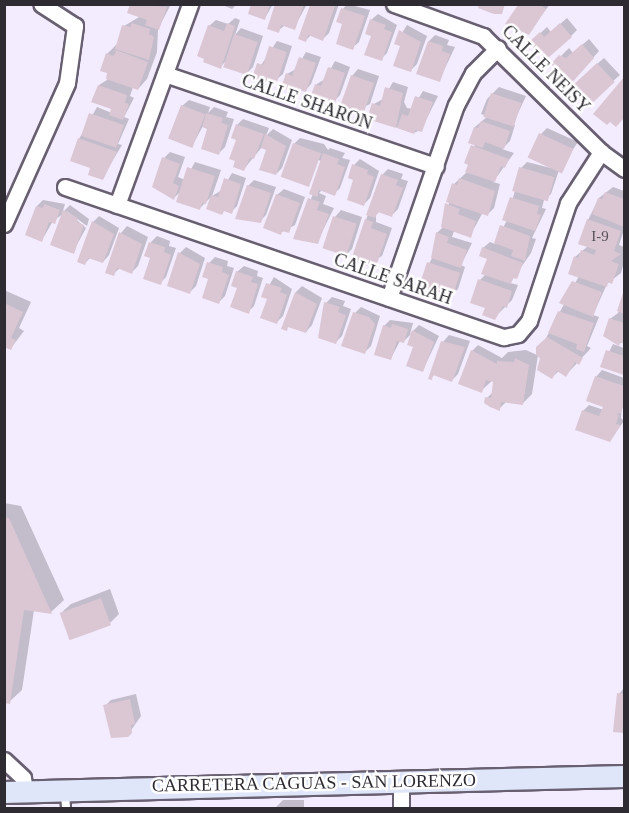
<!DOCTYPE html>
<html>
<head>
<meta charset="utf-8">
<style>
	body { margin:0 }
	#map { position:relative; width:629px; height:813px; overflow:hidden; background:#f3ebfe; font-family:"Times New Roman",serif }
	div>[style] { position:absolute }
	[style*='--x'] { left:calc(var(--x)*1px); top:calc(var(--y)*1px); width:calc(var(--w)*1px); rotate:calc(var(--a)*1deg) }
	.shadow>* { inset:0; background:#0003 }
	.building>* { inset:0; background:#dbc7d4; transform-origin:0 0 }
	.roads { filter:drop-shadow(2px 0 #686071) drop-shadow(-2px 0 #686071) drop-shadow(0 2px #686071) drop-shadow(0 -2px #686071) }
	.lane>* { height:8px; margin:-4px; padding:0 4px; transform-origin:4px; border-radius:4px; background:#fff }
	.street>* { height:15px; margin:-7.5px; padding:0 7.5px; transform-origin:7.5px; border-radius:7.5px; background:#fff }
	.secondary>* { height:21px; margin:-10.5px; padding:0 10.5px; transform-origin:10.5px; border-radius:10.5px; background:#e0e6fa }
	span { translate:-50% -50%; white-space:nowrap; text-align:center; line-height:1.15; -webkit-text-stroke:5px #fff; paint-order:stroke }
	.number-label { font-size:15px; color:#59525a }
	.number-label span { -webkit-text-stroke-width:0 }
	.street-label { font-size:18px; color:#2e2b32 }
	.frame { position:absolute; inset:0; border:6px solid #2e2b32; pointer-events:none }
</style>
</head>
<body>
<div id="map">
	<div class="shadow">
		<div style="clip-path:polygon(131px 4px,171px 4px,158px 29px,157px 52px,147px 79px,138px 89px,133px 87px,130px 96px,134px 98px,124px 117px,129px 119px,118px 144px,122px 145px,102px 178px,92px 167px,79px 139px,97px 107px,112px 113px,113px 108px,99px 85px,107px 80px,107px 54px,117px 44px,124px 26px,141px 16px)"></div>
		<div style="clip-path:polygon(220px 4px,237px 4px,232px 9px)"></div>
		<div style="clip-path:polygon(253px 4px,273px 4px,265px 18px)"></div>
		<div style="clip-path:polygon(277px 4px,307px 4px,294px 28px,285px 25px,278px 31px)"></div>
		<div style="clip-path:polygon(312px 4px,339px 4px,329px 33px,323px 39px,311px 35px,306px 40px,300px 38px)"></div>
		<div style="clip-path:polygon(347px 4px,370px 10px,359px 42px,352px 48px,344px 23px,343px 9px)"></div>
		<div style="clip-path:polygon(520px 4px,550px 4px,528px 34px,508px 23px)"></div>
		<div style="clip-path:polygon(378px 14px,397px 25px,387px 53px,381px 59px,371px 20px)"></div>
		<div style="clip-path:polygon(235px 18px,240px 20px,235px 35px,241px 28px,263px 36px,253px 67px,247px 73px,227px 60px,220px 67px,209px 26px,216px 20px,228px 24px)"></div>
		<div style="clip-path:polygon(567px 18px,577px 30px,571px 36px,531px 42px,547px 27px,551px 32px)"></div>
		<div style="clip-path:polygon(407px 25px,427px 36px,417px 64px,411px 70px,402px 45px,396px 43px)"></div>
		<div style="clip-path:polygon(435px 35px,449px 40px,447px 45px,455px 47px,439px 81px,429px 41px)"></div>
		<div style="clip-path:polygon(589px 39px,599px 51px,575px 78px,553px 64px,569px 48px,573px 53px)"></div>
		<div style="clip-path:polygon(277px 41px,292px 46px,283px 74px,276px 80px,254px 76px)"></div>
		<div style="clip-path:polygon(306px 52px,321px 57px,311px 84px,305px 91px,283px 87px,287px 74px,296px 69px)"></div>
		<div style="clip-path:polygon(604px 58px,620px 75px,588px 103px,579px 80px)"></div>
		<div style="clip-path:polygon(335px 61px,350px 67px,340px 95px,334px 101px,312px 97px,317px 84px,325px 79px)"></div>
		<div style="clip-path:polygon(358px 69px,379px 76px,370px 104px,354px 112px,341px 108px,352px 76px)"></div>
		<div style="clip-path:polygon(624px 80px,624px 117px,616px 125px,596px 113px)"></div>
		<div style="clip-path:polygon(393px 82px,408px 87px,404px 102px,407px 108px,412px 109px,423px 91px,438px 96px,421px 130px,413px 133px,369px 118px,374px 104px,383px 99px)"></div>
		<div style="clip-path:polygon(499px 87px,526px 96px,513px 124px,515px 125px,510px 141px,502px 149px,514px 153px,493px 182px,500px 184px,494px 208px,488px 214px,483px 212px,470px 236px,454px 231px,452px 237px,472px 243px,461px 265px,465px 267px,458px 289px,452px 295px,423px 277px,432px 258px,437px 233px,443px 227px,454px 184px,467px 172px,475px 144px,475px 127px,488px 116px,481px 114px,487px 99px)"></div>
		<div style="clip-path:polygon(189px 100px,210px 107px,208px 113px,214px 107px,228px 112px,226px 117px,234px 119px,225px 147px,219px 153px,209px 128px,203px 126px,192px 146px,182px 106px)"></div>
		<div style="clip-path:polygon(243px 119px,269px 128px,266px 136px,273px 129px,292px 140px,282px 168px,276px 174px,268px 149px,262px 147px,244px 169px,237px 125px)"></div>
		<div style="clip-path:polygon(547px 128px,578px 142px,559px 170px,551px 194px,544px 200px,542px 208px,546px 209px,532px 238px,536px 239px,531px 253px,510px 283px,518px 285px,512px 300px,494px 318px,487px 307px,480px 280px,486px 274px,488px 258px,483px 248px,490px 242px,495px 244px,507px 220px,521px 168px,527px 162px,551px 168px,541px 134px)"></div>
		<div style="clip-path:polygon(300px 138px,324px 144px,328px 150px,330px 148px,345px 153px,342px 158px,350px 160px,340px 188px,334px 194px,322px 190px,319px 193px,326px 196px,323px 204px,334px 208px,317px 242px,295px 238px,313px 194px,322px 161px,318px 160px,305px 185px,294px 144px)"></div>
		<div style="clip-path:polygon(170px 152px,185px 157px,178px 177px,185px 180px,195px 162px,221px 170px,212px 196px,200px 208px,182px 190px,174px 198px,164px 158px)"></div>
		<div style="clip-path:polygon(360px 159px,379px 171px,370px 198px,364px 204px,354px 165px)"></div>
		<div style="clip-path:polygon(388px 169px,403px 174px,401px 179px,408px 181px,398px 209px,392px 215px,380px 211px,376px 215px,376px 222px,392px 228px,382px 256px,367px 264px,366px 220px,382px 175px)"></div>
		<div style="clip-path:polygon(232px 173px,246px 178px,237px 206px,231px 212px,212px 196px,222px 190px)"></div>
		<div style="clip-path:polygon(254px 180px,276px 187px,266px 215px,260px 221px,248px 186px)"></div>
		<div style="clip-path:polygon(613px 187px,624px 191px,624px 230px,619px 245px,624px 247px,624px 262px,621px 273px,607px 284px,593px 315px,599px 317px,587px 346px,591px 348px,566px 375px,559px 371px,552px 377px,538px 355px,532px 394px,522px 404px,507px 401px,499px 409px,487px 398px,494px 391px,496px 377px,481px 391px,472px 351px,478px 345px,502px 358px,508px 352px,526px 350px,537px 355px,579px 276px,575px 257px,588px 246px,588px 220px,599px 198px)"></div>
		<div style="clip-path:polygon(284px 189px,305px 197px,295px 225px,280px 233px,277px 195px)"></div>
		<div style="clip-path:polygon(43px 200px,65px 204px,62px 214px,65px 210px,86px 228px,73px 252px,63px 214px,53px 221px,42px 240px,37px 206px)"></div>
		<div style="clip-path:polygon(70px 205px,89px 219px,87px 226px,65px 210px)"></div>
		<div style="clip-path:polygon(341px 210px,362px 217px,352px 249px,346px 255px,335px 217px)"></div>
		<div style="clip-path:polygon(99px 216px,119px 228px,109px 255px,103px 262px,91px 257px,85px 263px,93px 222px)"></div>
		<div style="clip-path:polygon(127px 226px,148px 237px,138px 266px,132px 272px,120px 268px,113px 274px,107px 272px,121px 233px)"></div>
		<div style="clip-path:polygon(157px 236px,170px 241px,169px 246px,176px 248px,166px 277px,160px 283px,151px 242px)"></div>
		<div style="clip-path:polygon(186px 247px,205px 258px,196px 286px,190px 292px,180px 253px)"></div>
		<div style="clip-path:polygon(215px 257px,228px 261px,227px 266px,234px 268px,225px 296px,219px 302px,210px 278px,209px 263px)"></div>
		<div style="clip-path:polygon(244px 266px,258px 271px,257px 276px,263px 278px,254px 306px,248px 312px,239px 287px,237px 272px)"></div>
		<div style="clip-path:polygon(274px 277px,292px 289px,283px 316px,277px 322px,269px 298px,263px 296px)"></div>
		<div style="clip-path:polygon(302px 286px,322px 298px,312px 325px,306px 332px,290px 326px,283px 328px,296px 292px)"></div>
		<div style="clip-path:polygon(4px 290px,31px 302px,19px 328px,24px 331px,11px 348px,4px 345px)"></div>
		<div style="clip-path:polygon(624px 294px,624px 342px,618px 344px,610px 319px,618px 313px)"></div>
		<div style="clip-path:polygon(332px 297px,345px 301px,343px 306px,351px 309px,342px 336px,335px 343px,326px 303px)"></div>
		<div style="clip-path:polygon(361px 307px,380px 316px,371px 346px,365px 352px,355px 313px)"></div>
		<div style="clip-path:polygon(390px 320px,413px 323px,410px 334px,419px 325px,439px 336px,423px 370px,413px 332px,403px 342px,400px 341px,391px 358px,384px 326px)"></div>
		<div style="clip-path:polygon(449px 335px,470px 341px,458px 374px,452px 380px,435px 374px,431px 378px,443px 342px)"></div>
		<div style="clip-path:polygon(613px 344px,624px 348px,624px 374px,602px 366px)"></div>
		<div style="clip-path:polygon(602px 370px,624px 378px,621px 418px,624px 421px,610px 440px,583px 411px,589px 405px,604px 410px,596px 377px)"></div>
		<div style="clip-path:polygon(4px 503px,21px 506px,64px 600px,51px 612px,34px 610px,22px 690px,9px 702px,4px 702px)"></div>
		<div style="clip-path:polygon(110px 589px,119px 614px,110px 623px,61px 613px,71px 604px)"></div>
		<div style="clip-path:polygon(624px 688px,624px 732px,615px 730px,619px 694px)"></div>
		<div style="clip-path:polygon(136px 694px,141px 716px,127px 736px,105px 706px,111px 700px)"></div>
		<div style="clip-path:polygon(283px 800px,304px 800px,304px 808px,275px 808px)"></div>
	</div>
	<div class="building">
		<div style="clip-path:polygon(130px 4px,167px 7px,159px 30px,145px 25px,147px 20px,127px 13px)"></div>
		<div style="clip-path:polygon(251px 4px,270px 4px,265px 20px,248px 14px)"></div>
		<div style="clip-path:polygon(275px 4px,304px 4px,295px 30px,281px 25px,279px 33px,267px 29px)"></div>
		<div style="clip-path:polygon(479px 4px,505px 4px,502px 14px,494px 14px,478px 8px)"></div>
		<div style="clip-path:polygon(310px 5px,335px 6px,323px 41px,308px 35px,306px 42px,298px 39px)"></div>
		<div style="clip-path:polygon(518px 5px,540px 5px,546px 9px,529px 35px,505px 24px)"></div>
		<div style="clip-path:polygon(341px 8px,365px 16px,353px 50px,336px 44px,342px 24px,336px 22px)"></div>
		<div style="clip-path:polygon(370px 19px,386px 25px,384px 29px,392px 32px,382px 61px,364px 55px,371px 36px,365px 34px)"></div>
		<div style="clip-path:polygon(132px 23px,150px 29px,149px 34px,154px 37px,149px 60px,115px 49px,122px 25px,130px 27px)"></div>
		<div style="clip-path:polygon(227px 23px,235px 26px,221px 69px,203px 62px,204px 59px,197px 56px,208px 25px,224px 31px)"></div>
		<div style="clip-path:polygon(560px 23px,572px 37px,548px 58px,542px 51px,539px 54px,529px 42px,540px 32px,544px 37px)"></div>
		<div style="clip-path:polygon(399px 30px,421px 42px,411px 72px,393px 66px,400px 46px,394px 44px)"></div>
		<div style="left:234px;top:34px;width:25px;height:35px;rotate:18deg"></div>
		<div style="clip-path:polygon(428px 41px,443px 46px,442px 51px,450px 54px,440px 82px,416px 74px)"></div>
		<div style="clip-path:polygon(582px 44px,594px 58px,569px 86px,551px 64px,559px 55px,566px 58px)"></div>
		<div style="clip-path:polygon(269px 46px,287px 52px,277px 82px,269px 79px,267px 83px,252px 78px,257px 63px,263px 65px)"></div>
		<div style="clip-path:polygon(116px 50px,148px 62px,138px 90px,106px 79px,107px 73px,100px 71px,106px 53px,114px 56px)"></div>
		<div style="clip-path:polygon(299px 57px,316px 63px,306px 92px,297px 89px,296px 93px,281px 88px,286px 73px,292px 76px)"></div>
		<div style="left:597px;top:63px;width:26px;height:35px;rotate:47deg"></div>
		<div style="clip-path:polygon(328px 67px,345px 73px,335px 103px,327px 100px,326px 104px,310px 98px,315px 84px,321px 86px)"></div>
		<div style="clip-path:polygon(351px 75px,374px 83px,364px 112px,339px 109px)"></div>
		<div style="clip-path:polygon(624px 77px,624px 118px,616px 127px,610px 122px,607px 125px,593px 114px)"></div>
		<div style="clip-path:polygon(98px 85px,127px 95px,125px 103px,129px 104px,123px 120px,109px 115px,111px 109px,91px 102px)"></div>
		<div style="clip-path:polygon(385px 87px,403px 93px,396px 128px,367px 119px,372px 103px,380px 106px)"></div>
		<div style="left:491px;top:93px;width:32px;height:25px;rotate:18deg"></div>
		<div style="clip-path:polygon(415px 96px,433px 102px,422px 132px,415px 130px,414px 134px,397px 128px,402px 114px,408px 116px)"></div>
		<div style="left:181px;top:105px;width:26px;height:36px;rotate:21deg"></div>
		<div style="left:89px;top:113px;width:37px;height:24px;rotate:19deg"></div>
		<div style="clip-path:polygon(206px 113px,223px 118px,221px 123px,228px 125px,219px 155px,201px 149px,207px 129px,202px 127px)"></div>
		<div style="clip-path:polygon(481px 121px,510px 131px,504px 149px,485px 142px,483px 148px,468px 143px,474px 127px,478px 128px)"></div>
		<div style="clip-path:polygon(236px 124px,264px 134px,254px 159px,250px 158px,244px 171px,233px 167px,235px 161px,229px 159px,236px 140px,231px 138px)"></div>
		<div style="left:539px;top:133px;width:38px;height:27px;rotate:25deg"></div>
		<div style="clip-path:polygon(265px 134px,286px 146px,276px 175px,259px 170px,266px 150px,261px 148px)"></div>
		<div style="clip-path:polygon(78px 138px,117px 152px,103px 180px,88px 175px,90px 168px,70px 161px)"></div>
		<div style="left:293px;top:143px;width:30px;height:36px;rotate:20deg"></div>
		<div style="clip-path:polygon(471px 145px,509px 159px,505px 168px,501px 166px,495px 182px,465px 172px,468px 165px,464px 163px)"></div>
		<div style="clip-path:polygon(323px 153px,339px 159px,337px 164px,345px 167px,335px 196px,319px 190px,317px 197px,309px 194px)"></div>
		<div style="clip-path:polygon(162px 157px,180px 164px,173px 183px,179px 186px,174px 200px,152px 187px)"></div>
		<div style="clip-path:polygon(352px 164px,368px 170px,367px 174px,374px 177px,364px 206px,347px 200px,353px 180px,348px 178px)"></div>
		<div style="clip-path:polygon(187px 167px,215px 176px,206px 204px,202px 203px,200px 210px,176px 202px)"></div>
		<div style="left:519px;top:167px;width:37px;height:25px;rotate:16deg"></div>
		<div style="clip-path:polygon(381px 174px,398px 180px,396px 185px,403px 188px,392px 217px,378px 212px,375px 218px,366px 215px)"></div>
		<div style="clip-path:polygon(224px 178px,241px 184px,232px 214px,224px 211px,222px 215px,206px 209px,211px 195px,218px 197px)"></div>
		<div style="clip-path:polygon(459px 178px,495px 191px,488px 216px,446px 202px,452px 183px,457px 185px)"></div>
		<div style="clip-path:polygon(247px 185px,271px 193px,261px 223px,235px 219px)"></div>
		<div style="clip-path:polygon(605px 192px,624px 199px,624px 227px,592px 214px,598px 198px,602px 199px)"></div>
		<div style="clip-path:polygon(276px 194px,300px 203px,289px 233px,282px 231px,281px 235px,263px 228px)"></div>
		<div style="clip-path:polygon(510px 197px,539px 206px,537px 214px,541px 215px,535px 231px,502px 220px)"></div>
		<div style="clip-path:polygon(308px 198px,320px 202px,317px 210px,329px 214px,318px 244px,293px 239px)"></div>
		<div style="clip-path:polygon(445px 203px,460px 209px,458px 214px,476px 221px,471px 238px,441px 227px)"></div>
		<div style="clip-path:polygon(44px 204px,60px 210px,55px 224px,49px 222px,42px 242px,25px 235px,36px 206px,43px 208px)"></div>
		<div style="clip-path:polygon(63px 210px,78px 218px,77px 222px,84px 225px,74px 254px,50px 245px)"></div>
		<div style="left:333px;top:216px;width:25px;height:34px;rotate:18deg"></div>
		<div style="clip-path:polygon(365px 219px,373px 222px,371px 228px,387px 234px,377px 264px,369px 261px,367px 266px,351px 260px)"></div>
		<div style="clip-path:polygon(587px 219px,621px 231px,614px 251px,621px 254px,611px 261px,619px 264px,612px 284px,608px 282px,607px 287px,568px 274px,574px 256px,578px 258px,581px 250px,594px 255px,596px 250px,578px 244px)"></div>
		<div style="clip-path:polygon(92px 221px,114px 234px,103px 263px,88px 258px,85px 265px,77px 262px)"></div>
		<div style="clip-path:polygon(500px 225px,530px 236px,525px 261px,511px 256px,513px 250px,494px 243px)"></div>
		<div style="clip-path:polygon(119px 232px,142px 244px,132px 274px,117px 268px,114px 276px,105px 273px)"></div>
		<div style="clip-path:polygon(436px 232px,449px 237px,447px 243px,467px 250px,461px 268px,431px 258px)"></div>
		<div style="clip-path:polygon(149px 242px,165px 247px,164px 252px,171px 255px,161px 285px,143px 279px,150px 258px,144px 256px)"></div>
		<div style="clip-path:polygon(482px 247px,523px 263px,517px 279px,513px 278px,511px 284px,481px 274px,487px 259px,479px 256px)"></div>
		<div style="clip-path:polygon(178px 252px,200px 264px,190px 294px,167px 286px)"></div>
		<div style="clip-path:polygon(207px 262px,223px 267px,222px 272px,229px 275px,219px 304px,202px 298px,208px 279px,202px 277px)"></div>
		<div style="left:427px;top:262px;width:35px;height:25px;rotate:18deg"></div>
		<div style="clip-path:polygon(236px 271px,253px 277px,251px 282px,258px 284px,249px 314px,230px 307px,237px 288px,231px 286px)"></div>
		<div style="clip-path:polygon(478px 279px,512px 291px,507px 308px,503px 306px,495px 320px,482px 315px,485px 308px,470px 303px)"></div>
		<div style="clip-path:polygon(572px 281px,602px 292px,593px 317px,559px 303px)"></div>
		<div style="clip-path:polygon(266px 283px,282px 288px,280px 292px,287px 295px,277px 324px,260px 318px,267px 299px,261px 297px)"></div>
		<div style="clip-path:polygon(624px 290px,624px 314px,617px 311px)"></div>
		<div style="clip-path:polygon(295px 292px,317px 304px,306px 333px,288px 327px,287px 331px,281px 329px)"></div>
		<div style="clip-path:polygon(324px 302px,340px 307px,338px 312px,346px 315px,336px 344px,318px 338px)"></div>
		<div style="clip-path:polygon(4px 303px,23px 312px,11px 338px,16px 340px,11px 350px,4px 347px)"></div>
		<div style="clip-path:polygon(558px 311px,594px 323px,584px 352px,576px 349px,577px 344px,548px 333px)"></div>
		<div style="clip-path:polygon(353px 312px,369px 317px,375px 324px,365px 354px,341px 346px)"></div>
		<div style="clip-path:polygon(609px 318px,624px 323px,624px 344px,620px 342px,619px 346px,603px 336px)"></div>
		<div style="clip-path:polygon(392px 324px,408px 329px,404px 343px,397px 341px,391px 360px,374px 355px,383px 325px,391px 328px)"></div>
		<div style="clip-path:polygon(412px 330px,434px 342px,423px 372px,406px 366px,413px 347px,407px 345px)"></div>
		<div style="clip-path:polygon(547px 337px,583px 358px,579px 365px,575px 362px,566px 377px,557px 371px,552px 379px,537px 370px,540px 358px,536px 355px,536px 347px)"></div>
		<div style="clip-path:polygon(441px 341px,465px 347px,452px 382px,433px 375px,432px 380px,428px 379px)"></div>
		<div style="clip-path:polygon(471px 350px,497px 364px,497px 361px,514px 362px,515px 358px,529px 365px,523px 405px,501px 402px,500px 411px,490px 407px,484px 403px,485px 397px,491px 398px,493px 382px,486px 380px,482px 393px,458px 384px)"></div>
		<div style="clip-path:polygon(606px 350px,624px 356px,624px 375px,600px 367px)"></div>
		<div style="clip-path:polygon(595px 376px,624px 386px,624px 404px,621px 413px,615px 414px,619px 415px,616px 424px,621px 425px,610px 442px,575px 430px,582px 410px,599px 416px,603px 407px,586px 401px)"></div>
		<div style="clip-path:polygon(4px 517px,9px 518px,52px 614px,24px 610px,10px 704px,4px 703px)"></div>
		<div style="left:101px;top:598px;width:29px;height:44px;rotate:70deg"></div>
		<div style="clip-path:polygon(617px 693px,624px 694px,624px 733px,613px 732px)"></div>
		<div style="clip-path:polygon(130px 699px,135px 724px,131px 725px,132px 733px,128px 737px,111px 738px,103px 705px)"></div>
	</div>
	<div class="roads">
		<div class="lane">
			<div style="--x:65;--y:793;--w:15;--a:86"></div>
		</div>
		<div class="street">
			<div style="--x:394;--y:4;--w:95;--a:19.8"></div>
			<div style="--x:483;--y:36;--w:165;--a:44.5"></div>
			<div style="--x:601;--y:152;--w:29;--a:36"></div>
			<div style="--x:165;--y:74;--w:286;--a:18.8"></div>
			<div style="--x:65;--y:187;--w:464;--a:18.9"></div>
			<div style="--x:504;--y:337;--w:14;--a:-12"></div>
			<div style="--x:518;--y:334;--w:17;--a:-50"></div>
			<div style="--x:529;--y:321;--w:124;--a:-71.7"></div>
			<div style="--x:568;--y:203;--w:61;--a:-57.1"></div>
			<div style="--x:117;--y:205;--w:214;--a:-70"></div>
			<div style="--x:4;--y:224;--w:154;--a:-65.9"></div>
			<div style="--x:67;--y:83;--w:58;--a:-82"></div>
			<div style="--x:75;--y:26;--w:40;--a:-147.1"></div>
			<div style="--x:389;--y:298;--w:204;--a:-70.9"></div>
			<div style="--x:456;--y:105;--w:36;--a:-62"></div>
			<div style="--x:473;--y:73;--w:35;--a:-45"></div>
			<div style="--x:4;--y:760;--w:26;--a:43"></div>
			<div style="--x:23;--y:778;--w:12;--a:81"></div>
			<div style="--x:401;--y:808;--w:26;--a:-90"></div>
		</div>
		<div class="secondary">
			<div style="--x:4;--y:792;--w:620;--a:-1.48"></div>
		</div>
	</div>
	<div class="number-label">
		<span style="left:600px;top:237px">I-9</span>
	</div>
	<div class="street-label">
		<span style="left:546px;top:69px;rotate:45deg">CALLE NEISY</span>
		<span style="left:307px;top:102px;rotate:19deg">CALLE SHARON</span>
		<span style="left:393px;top:279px;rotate:19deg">CALLE SARAH</span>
		<span style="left:314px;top:783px;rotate:-1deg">CARRETERA CAGUAS - SAN LORENZO</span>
	</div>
	<div class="frame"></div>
</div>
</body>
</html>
